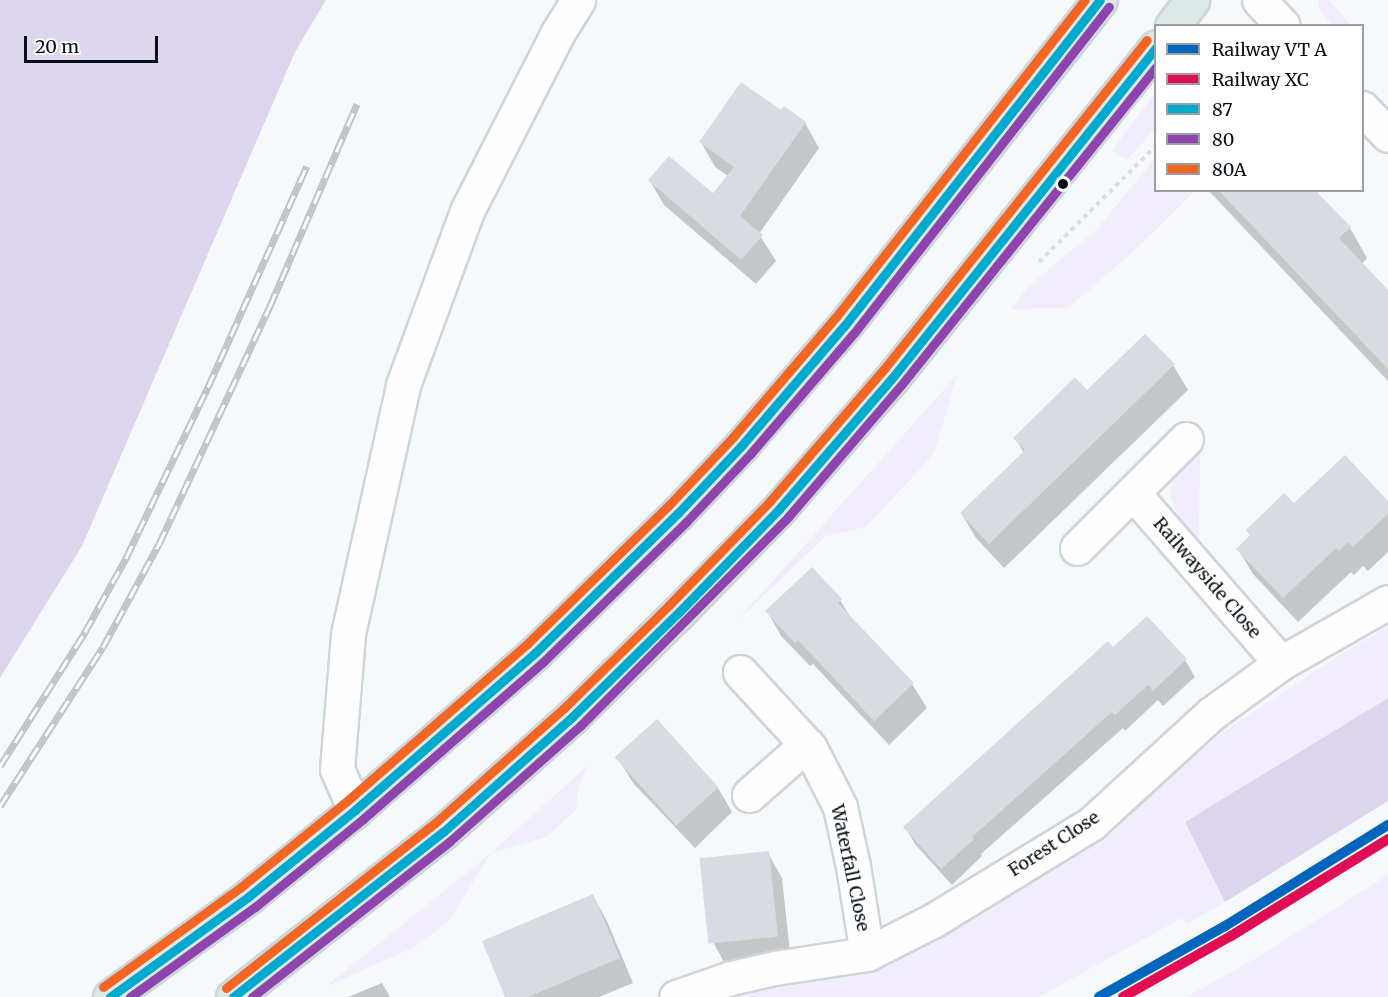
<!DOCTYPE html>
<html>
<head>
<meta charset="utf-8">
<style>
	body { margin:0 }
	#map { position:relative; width:1388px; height:997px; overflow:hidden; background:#f6f9fb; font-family:Merriweather,serif }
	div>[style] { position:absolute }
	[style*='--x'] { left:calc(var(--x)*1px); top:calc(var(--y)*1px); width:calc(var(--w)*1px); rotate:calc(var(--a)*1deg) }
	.green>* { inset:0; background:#f2edfc }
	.forest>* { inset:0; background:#ddd5ed }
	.shadow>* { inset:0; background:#0003 }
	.building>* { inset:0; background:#d8dbe2; transform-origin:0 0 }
	.path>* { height:4px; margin-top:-2px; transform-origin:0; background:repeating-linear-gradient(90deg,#dbdcdd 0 4.5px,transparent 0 9px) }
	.roads { filter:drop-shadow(2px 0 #ced5d9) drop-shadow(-2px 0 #ced5d9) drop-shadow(0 2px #ced5d9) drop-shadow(0 -2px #ced5d9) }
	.street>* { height:33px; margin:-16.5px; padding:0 16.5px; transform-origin:16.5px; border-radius:16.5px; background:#fefefe }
	.primary>* { height:33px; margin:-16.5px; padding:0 16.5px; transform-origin:16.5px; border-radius:16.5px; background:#dde8e8 }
	.rail>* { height:7px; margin-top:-3.5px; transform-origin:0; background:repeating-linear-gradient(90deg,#fff 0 14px,#c0c2c3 0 28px); box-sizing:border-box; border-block:2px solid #c0c2c3 }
	.bus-1>* { height:9px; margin:-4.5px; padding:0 4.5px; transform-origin:4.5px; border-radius:4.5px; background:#00a9ce }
	.bus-2>* { height:9px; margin:-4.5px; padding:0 4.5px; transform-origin:4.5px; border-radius:4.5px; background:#8e44ad }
	.bus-3>* { height:9px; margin:-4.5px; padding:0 4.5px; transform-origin:4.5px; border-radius:4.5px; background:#f26522 }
	.rail-1>* { height:10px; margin:-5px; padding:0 5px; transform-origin:5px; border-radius:5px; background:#0065bd }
	.rail-2>* { height:10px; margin:-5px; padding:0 5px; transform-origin:5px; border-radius:5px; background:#df0d52 }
	.dots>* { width:16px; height:16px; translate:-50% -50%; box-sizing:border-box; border:3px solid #fff; border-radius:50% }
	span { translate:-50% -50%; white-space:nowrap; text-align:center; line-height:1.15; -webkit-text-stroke:4.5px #fff; paint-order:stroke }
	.street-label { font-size:18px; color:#050f15 }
	.legend { position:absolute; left:1154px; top:24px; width:210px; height:168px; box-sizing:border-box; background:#fff; border:2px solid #9b9fa1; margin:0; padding:8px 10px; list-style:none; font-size:18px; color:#050f15 }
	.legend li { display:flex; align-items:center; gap:12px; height:30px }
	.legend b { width:30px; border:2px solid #9b9fa1 }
	.scale { position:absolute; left:24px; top:36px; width:134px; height:27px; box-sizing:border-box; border:3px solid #050f15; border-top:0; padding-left:8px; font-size:18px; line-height:21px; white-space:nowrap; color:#050f15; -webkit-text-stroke:4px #fff; paint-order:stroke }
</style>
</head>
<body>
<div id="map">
	<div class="green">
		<div style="clip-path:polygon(1318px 0,1329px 0,1351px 25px,1332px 25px,1319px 9px)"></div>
		<div style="clip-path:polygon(1155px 93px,1155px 129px,1127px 160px,1112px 150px)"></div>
		<div style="clip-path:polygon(1155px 158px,1156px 190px,1195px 191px,1133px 252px,1068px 308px,1011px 309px,1029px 286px,1098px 228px)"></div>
		<div style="clip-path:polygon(957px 375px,934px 454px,866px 527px,826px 536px,734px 624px)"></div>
		<div style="clip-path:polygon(1200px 452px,1199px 541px,1178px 517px,1170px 495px,1172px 483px,1180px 470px)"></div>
		<div style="clip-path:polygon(1388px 627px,1388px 698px,1185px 822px,1225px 902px,1187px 924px,1182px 918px,1039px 997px,734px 997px,887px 965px,918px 949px,1106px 831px,1156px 787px,1234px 724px,1341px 654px)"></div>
		<div style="clip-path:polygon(588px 765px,578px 787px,576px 810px,546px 837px,491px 853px,449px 921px,415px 947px,325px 987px,491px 853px)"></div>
		<div style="clip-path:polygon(1388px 875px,1388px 997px,1186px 997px,1256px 958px)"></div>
	</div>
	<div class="forest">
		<div style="clip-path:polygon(0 0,326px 0,295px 52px,82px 546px,0 678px)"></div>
		<div style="clip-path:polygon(1388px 698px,1388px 801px,1225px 902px,1185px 822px)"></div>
	</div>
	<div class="shadow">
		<div style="clip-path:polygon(781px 112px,805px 123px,819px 148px,759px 234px,776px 261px,756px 284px,664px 205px,650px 181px,713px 195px,728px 176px,715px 167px,701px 142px)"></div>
		<div style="clip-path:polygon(1208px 190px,1318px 190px,1317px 195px,1350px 228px,1367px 258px,1362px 264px,1388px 292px,1388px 381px)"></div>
		<div style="clip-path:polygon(1173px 365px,1188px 390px,1004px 568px,976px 538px,961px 513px,1024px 453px,1015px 438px)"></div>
		<div style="clip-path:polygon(1388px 504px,1388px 552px,1368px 571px,1363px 566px,1354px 575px,1351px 572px,1298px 622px,1253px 574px,1238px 549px,1251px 537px,1247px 531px,1294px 506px)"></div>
		<div style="clip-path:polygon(840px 600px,852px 620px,912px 684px,927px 708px,889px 745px,813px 664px,810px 666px,781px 636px,767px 611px)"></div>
		<div style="clip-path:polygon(1113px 649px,1185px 660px,1195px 677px,1163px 706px,1158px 700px,1125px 731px,1123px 728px,981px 854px,982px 856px,952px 885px,915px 844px,905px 827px)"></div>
		<div style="clip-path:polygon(618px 758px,718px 788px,732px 812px,695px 848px,633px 783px)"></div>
		<div style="clip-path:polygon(768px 853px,782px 878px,791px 962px,728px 969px,714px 944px)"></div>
		<div style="clip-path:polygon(593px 896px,607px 921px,633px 983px,599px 997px,507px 997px)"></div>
		<div style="clip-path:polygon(382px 983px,390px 997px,348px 997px)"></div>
	</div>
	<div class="building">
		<div style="clip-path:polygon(741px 82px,781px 110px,784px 106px,806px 122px,740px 216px,763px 235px,741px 260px,648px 180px,669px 156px,713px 193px,734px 167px,699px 142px)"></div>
		<div style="clip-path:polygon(1218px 190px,1315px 190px,1351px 227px,1339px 238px,1388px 290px,1388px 369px)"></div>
		<div style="clip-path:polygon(1145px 334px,1175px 364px,989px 544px,960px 513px,1025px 450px,1013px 438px,1075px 377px,1087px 390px)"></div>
		<div style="clip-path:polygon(1345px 455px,1388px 501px,1388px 514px,1353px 547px,1348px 542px,1339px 551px,1336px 548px,1283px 598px,1236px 549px,1250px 535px,1246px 530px,1284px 493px,1294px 503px)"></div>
		<div style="clip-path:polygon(812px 567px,842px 599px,838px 603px,914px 683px,874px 721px,798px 640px,795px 643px,765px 611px)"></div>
		<div style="clip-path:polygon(1147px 616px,1187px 659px,1153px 691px,1148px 685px,1115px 715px,1112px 712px,972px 837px,974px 839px,941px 869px,903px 827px,1108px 641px,1113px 647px)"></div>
		<div style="left:657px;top:719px;width:92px;height:57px;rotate:48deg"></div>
		<div style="left:769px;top:851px;width:86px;height:70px;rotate:84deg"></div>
		<div style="clip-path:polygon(593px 894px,620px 958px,528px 997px,505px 997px,482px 941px)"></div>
	</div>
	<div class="path">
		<div style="--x:1039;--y:262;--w:165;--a:-44.8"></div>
	</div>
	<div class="roads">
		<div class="street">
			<div style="--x:1259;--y:0;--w:35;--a:47"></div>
			<div style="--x:1362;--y:108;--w:37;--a:46"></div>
			<div style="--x:1133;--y:493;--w:225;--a:49"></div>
			<div style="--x:1077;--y:548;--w:154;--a:-45"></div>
			<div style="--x:740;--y:672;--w:103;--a:47.4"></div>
			<div style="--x:810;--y:748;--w:66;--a:63"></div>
			<div style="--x:840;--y:807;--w:60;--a:77.6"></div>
			<div style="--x:853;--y:866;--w:89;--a:81"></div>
			<div style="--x:749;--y:795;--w:77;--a:-41.3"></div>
			<div style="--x:355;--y:810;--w:45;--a:-113.7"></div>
			<div style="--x:337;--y:769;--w:135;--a:-85.3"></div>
			<div style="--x:348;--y:634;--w:255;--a:-77.5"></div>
			<div style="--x:403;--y:385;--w:185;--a:-69.8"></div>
			<div style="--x:467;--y:211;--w:199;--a:-63"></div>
			<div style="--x:557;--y:34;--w:40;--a:-58"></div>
			<div style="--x:676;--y:997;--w:58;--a:-19.1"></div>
			<div style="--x:731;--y:978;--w:45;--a:-12.8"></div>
			<div style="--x:775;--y:968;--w:93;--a:-8.7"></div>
			<div style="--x:867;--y:954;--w:75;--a:-26.9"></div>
			<div style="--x:934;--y:920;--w:185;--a:-31.5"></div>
			<div style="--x:1092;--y:823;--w:161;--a:-42.5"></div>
			<div style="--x:1211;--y:714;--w:87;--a:-36.1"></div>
			<div style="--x:1281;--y:663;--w:123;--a:-29.7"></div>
		</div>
		<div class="primary">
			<div style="--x:1172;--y:26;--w:33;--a:-52"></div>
			<div style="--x:110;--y:997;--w:170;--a:-35.9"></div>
			<div style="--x:248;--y:897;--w:138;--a:-39.1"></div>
			<div style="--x:355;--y:810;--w:239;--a:-41.1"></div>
			<div style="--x:535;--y:653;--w:200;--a:-44.4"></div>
			<div style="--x:678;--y:513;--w:93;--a:-46.7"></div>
			<div style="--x:742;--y:445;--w:158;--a:-49.4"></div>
			<div style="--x:845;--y:325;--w:413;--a:-51.9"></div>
			<div style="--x:233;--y:997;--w:267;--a:-38.2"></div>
			<div style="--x:443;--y:832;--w:173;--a:-41.7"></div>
			<div style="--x:572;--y:717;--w:148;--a:-44.5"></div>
			<div style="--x:678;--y:613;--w:145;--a:-45.8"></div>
			<div style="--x:779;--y:509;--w:174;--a:-49.2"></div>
			<div style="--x:893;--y:377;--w:422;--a:-51.4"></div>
		</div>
	</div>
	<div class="rail">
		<div style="--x:0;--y:766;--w:159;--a:-57.6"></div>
		<div style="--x:85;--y:632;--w:85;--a:-61"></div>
		<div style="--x:126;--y:558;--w:190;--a:-64.4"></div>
		<div style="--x:208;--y:387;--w:242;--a:-65.9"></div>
		<div style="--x:0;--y:806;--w:189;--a:-57.1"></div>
		<div style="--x:103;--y:647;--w:117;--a:-61.5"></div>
		<div style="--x:159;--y:544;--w:263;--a:-65"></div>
		<div style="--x:270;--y:306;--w:220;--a:-66.7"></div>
	</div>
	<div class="bus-1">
		<div style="--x:110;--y:997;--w:170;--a:-35.9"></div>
		<div style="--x:248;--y:897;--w:138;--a:-39.1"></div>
		<div style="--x:355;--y:810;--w:239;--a:-41.1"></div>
		<div style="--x:535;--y:653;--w:200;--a:-44.4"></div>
		<div style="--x:678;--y:513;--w:93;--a:-46.7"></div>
		<div style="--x:742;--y:445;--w:158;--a:-49.4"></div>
		<div style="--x:845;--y:325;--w:413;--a:-51.9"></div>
		<div style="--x:233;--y:997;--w:267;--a:-38.2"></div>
		<div style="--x:443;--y:832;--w:173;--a:-41.7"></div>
		<div style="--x:572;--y:717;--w:148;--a:-44.5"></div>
		<div style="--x:678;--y:613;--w:145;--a:-45.8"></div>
		<div style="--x:779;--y:509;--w:174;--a:-49.2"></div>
		<div style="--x:893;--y:377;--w:421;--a:-51.4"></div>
	</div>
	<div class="bus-2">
		<div style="--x:130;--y:997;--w:154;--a:-35.8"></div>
		<div style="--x:255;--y:907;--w:139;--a:-39.2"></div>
		<div style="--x:363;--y:819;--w:239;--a:-41.1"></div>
		<div style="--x:543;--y:662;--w:200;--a:-44.4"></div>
		<div style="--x:686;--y:522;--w:95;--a:-46.7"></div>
		<div style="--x:751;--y:453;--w:158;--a:-49.4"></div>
		<div style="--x:854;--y:333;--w:414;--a:-52"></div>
		<div style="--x:252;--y:997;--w:252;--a:-38.2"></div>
		<div style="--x:450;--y:841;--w:174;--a:-41.5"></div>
		<div style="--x:580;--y:726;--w:295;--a:-45.1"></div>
		<div style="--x:788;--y:517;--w:175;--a:-49.4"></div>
		<div style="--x:902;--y:384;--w:406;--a:-51.3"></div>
	</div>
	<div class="bus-3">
		<div style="--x:103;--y:987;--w:170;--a:-35.9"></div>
		<div style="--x:241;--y:887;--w:136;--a:-39.1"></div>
		<div style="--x:347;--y:801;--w:239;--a:-41.1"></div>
		<div style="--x:527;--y:644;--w:199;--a:-44.4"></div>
		<div style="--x:669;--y:505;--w:93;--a:-46.7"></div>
		<div style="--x:733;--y:437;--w:158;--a:-49.4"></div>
		<div style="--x:836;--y:317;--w:403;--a:-51.9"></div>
		<div style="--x:226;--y:988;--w:266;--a:-38.3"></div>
		<div style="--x:435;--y:823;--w:173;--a:-41.7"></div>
		<div style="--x:564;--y:708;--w:147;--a:-44.4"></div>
		<div style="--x:669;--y:605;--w:145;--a:-45.8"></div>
		<div style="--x:770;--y:501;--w:174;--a:-49.2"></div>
		<div style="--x:884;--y:369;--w:421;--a:-51.4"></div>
	</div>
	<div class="rail-1">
		<div style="--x:1099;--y:997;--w:145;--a:-29.4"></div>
		<div style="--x:1225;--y:926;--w:192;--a:-31.8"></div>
	</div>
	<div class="rail-2">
		<div style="--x:1123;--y:997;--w:124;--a:-29.5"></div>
		<div style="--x:1231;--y:936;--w:185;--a:-31.7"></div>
	</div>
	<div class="dots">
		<div style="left:1063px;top:184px;background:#050f15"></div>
	</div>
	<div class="street-label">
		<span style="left:1207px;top:578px;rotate:49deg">Railwayside Close</span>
		<span style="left:1054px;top:844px;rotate:-33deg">Forest Close</span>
		<span style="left:850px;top:868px;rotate:78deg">Waterfall Close</span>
	</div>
	<ul class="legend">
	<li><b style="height:8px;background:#0065bd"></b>Railway VT A</li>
	<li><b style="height:8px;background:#df0d52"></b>Railway XC</li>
	<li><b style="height:8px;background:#00a9ce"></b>87</li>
	<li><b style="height:8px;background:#8e44ad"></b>80</li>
	<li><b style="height:8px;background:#f26522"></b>80A</li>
	</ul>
	<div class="scale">20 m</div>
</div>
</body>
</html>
